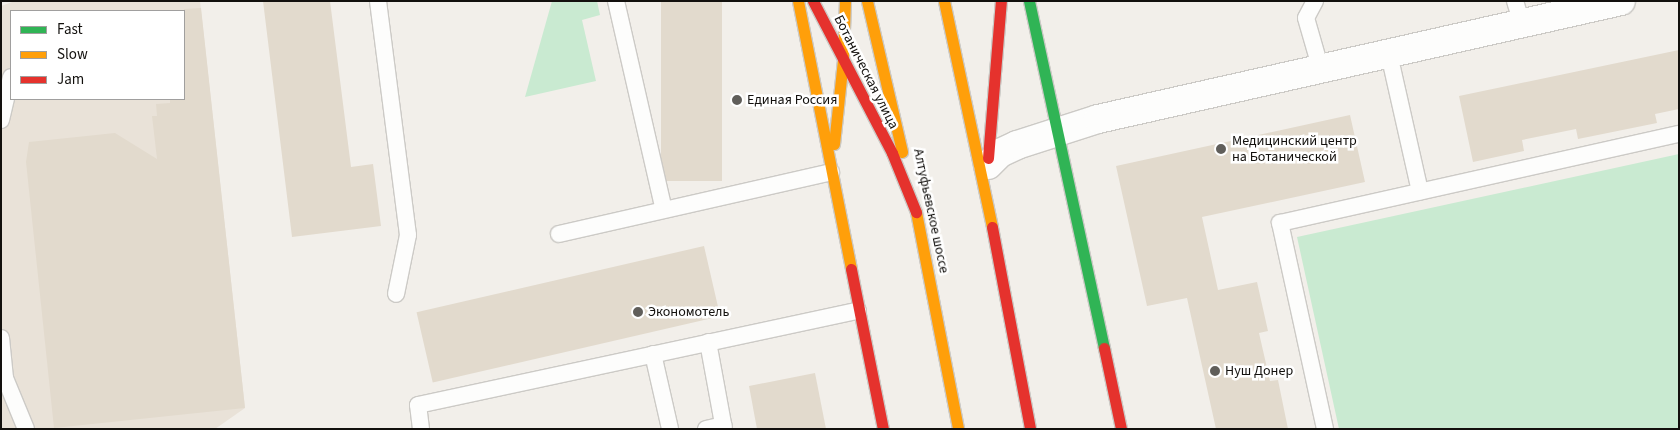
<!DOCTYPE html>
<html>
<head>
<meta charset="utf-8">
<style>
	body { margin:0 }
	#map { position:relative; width:1680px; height:430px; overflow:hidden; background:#f2efea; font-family:"Source Sans 3",sans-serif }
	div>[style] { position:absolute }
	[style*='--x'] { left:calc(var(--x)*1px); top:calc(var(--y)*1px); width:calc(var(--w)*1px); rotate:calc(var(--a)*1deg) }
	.built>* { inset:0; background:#e9e2d8 }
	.green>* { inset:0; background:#c9ead1 }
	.building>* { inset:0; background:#e2dacd; transform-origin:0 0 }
	.roads { filter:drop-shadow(1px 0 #cccac6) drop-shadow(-1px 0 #cccac6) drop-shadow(0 1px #cccac6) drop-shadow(0 -1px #cccac6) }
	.lane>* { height:16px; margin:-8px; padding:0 8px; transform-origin:8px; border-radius:8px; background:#fdfdfc }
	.street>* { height:28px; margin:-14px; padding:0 14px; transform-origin:14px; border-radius:14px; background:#fdfdfc }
	.fast>* { height:11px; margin:-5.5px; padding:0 5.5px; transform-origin:5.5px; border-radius:5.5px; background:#30b455 }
	.slow>* { height:11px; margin:-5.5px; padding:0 5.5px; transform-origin:5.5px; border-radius:5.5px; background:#ff9f0a }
	.jam>* { height:11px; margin:-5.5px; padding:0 5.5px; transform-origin:5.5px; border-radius:5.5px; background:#e5322d }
	.dots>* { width:14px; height:14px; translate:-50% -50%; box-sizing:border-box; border:2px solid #fff; border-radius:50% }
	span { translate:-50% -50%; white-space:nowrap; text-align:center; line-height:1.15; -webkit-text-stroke:5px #fff; paint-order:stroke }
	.street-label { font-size:14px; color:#12100d }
	.poi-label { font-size:14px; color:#12100d }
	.left { translate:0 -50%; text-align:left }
	.frame { position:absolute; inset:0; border:2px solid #12100d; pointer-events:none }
	.legend { position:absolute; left:10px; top:10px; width:175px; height:90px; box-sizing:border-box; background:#fff; border:1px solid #a09f9e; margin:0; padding:6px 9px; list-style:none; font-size:15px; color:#12100d }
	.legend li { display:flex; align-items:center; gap:10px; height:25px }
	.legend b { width:25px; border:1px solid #a09f9e }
</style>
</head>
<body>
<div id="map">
	<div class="built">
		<div style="clip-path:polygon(evenodd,15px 1px,200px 1px,245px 408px,215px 429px,1px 429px,1px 6px,15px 1px,11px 11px,184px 11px,184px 99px,11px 99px,11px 11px)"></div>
	</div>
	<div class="green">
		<div style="clip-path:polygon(552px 1px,597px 1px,600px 15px,582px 20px,596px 81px,525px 97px)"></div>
		<div style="clip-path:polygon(1679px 154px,1679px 429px,1339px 429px,1297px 237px)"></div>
	</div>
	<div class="building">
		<div style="clip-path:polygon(263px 1px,330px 1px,351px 167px,373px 164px,381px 226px,292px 237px)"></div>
		<div style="left:661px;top:1px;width:61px;height:180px"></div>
		<div style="clip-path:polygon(201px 8px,245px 408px,54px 428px,26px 162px,29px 142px,115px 133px,157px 159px,152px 116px,157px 116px,156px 104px,170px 103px,170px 99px,184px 99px,184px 9px)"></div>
		<div style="clip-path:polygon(1679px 50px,1679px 109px,1655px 114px,1657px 123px,1578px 139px,1576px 129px,1522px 140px,1524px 151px,1473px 162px,1459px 96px)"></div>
		<div style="clip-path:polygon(1350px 115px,1365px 182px,1202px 217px,1218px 290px,1257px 282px,1268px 331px,1259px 333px,1270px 381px,1278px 380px,1288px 429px,1216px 429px,1187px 298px,1147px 306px,1116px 166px)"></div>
		<div style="left:704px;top:246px;width:72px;height:295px;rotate:77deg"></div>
		<div style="clip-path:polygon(815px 373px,826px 429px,757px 429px,749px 386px)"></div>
	</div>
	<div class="roads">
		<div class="lane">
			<div style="--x:378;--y:1;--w:236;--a:82.7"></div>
			<div style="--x:408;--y:235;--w:60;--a:101.5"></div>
			<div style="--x:616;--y:1;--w:214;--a:77.1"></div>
			<div style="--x:1315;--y:1;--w:19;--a:118"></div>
			<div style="--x:1306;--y:18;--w:54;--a:73.9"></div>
			<div style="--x:1515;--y:1;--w:24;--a:73"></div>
			<div style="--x:1389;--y:54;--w:141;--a:77.3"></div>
			<div style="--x:1;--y:120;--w:44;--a:-76.9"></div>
			<div style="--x:559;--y:234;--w:279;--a:-12.8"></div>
			<div style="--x:1;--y:338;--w:40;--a:84.3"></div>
			<div style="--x:5;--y:378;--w:55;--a:67.6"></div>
			<div style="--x:708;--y:342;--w:88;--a:79.6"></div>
			<div style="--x:653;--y:354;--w:77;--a:77.2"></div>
			<div style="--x:421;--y:429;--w:24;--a:-97"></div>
			<div style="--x:418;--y:405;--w:450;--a:-12.1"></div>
			<div style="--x:706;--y:429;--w:18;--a:-13"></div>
			<div style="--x:1325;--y:429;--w:211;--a:-102.3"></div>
			<div style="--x:1280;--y:223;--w:409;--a:-12.6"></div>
		</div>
		<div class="street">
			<div style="--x:988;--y:165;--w:17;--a:-45"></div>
			<div style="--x:1000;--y:153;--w:19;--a:-25"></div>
			<div style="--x:1017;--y:145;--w:85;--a:-17.8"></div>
			<div style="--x:1098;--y:119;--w:536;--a:-12.71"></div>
		</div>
		<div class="fast">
			<div style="--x:1029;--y:1;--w:355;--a:77.8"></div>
		</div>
		<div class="slow">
			<div style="--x:798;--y:1;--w:273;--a:78.8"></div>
			<div style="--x:867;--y:1;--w:155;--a:76.9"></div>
			<div style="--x:944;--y:1;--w:231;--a:78"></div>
			<div style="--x:834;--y:144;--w:84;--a:-83.9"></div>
			<div style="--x:843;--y:60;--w:59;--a:-88.1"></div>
			<div style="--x:916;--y:212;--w:221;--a:79"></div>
		</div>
		<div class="jam">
			<div style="--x:813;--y:1;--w:171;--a:62.5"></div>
			<div style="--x:892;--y:153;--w:64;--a:67.9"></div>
			<div style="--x:988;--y:158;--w:158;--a:-85.3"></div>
			<div style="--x:992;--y:227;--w:206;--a:79.3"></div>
			<div style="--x:851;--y:269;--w:163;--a:78.7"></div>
			<div style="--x:1104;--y:348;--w:83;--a:78.1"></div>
		</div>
	</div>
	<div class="dots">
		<div style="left:737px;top:100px;background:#605e5a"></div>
		<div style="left:1221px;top:149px;background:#605e5a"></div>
		<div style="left:638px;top:312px;background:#605e5a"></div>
		<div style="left:1215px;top:371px;background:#605e5a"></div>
	</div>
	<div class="street-label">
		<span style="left:866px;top:72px;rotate:63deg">Ботаническая улица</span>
		<span style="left:931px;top:211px;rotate:78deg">Алтуфьевское шоссе</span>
	</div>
	<div class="poi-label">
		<span class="left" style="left:747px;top:100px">Единая Россия</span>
		<span class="left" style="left:1232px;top:149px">Медицинский центр<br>на Ботанической</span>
		<span class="left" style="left:648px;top:312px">Экономотель</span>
		<span class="left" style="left:1225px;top:371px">Нуш Донер</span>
	</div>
	<div class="frame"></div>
	<ul class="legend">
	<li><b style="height:6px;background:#30b455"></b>Fast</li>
	<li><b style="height:6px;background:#ff9f0a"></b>Slow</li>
	<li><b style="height:6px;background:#e5322d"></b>Jam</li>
	</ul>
</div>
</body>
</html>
